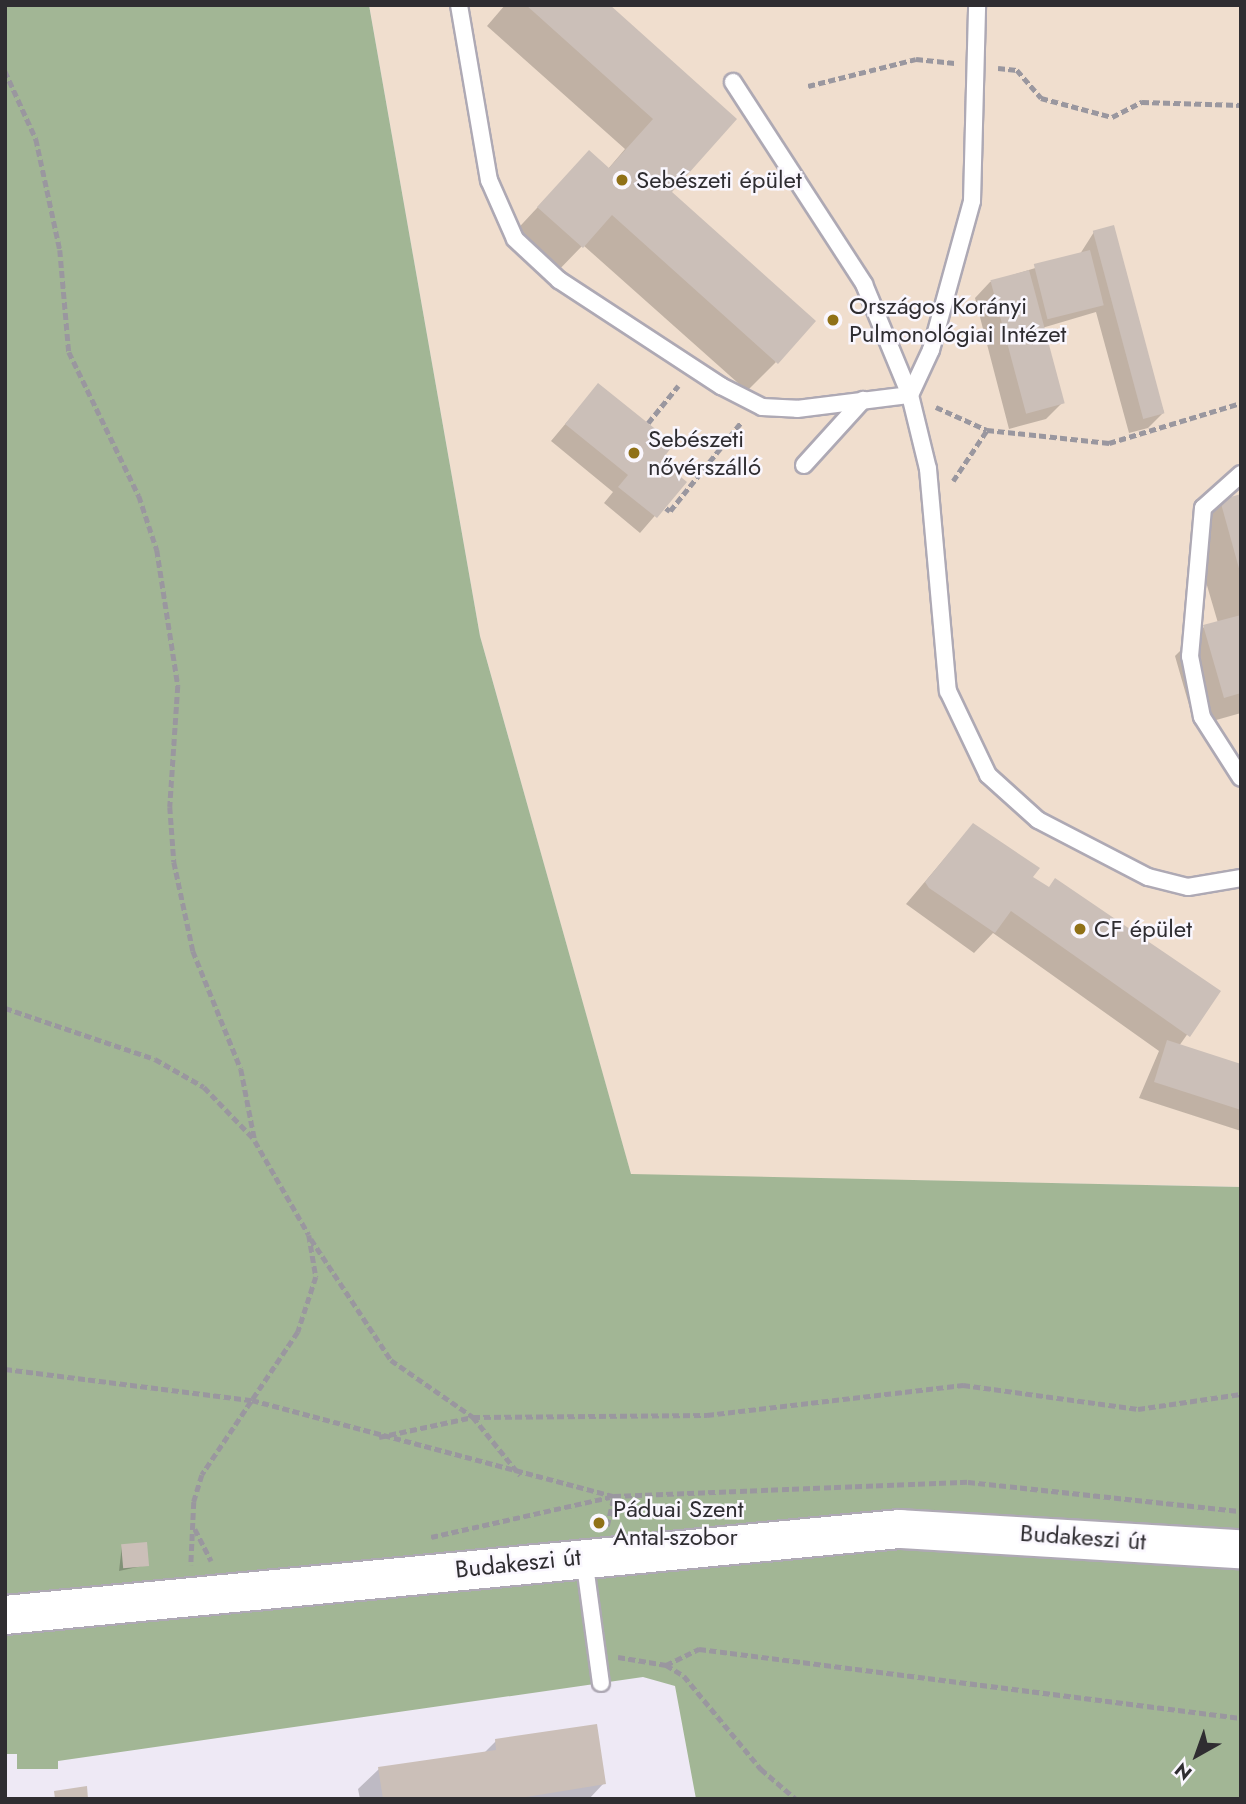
<!DOCTYPE html>
<html>
<head>
<meta charset="utf-8">
<style>
	body { margin:0 }
	#map { position:relative; width:1246px; height:1804px; overflow:hidden; background:#eee9f5; font-family:Jost,sans-serif }
	div>[style] { position:absolute }
	[style*='--x'] { left:calc(var(--x)*1px); top:calc(var(--y)*1px); width:calc(var(--w)*1px); rotate:calc(var(--a)*1deg) }
	.medical>* { inset:0; background:#f0dece }
	.forest>* { inset:0; background:#a2b695 }
	.shadow>* { inset:0; background:#0003 }
	.building>* { inset:0; background:#cbbfb8; transform-origin:0 0 }
	.path>* { height:4.5px; margin-top:-2.25px; transform-origin:0; background:repeating-linear-gradient(90deg,#9a979f 0 7px,transparent 0 10.5px) }
	.roads { filter:drop-shadow(2px 0 #aea9b4) drop-shadow(-2px 0 #aea9b4) drop-shadow(0 2px #aea9b4) drop-shadow(0 -2px #aea9b4) }
	.service>* { height:16px; margin:-8px; padding:0 8px; transform-origin:8px; border-radius:8px; background:#fff }
	.secondary>* { height:38px; margin:-19px; padding:0 19px; transform-origin:19px; border-radius:19px; background:#fff }
	.dots>* { width:19px; height:19px; translate:-50% -50%; box-sizing:border-box; border:4px solid #faf7fe; border-radius:50% }
	span { translate:-50% -50%; white-space:nowrap; text-align:center; line-height:1.15; -webkit-text-stroke:5px #faf7fe; paint-order:stroke }
	.poi-label { font-size:24px; color:#2f2d31 }
	.left { translate:0 -50%; text-align:left }
	.street-label { font-size:24px; color:#2f2d31 }
	.frame { position:absolute; inset:0; border:7px solid #2f2d31; pointer-events:none }
	.north { position:absolute; left:1162px; top:1720px; width:70px; height:70px; -webkit-text-stroke:5px #faf7fe; paint-order:stroke; rotate:220deg; font-size:19px; font-weight:700; line-height:28px; text-align:center; color:#2f2d31 }
	.north::after { content:''; display:block; margin:auto; width:24px; height:32px; background:#2f2d31; clip-path:polygon(50% 0,100% 100%,50% 72%,0 100%) }
</style>
</head>
<body>
<div id="map">
	<div class="medical">
		<div style="clip-path:polygon(369px 5px,1241px 5px,1241px 1187px,631px 1175px,480px 636px)"></div>
	</div>
	<div class="forest">
		<div style="clip-path:polygon(5px 5px,369px 5px,480px 636px,631px 1174px,1241px 1187px,1241px 1799px,696px 1799px,675px 1686px,643px 1677px,58px 1761px,58px 1769px,17px 1769px,17px 1754px,5px 1754px)"></div>
	</div>
	<div class="shadow">
		<div style="clip-path:polygon(505px 5px,607px 5px,734px 119px,669px 192px,776px 362px,747px 391px,583px 245px,553px 276px,510px 237px,589px 152px,608px 169px,625px 149px,487px 26px)"></div>
		<div style="clip-path:polygon(1094px 232px,1164px 412px,1148px 428px,1129px 433px,1096px 312px,1042px 328px,1062px 403px,1046px 419px,1009px 429px,975px 298px,990px 282px,1080px 254px)"></div>
		<div style="clip-path:polygon(598px 385px,658px 461px,684px 482px,640px 533px,604px 503px,613px 492px,551px 441px)"></div>
		<div style="clip-path:polygon(1241px 496px,1241px 713px,1195px 726px,1175px 656px,1204px 627px,1218px 623px,1191px 531px,1221px 502px)"></div>
		<div style="clip-path:polygon(973px 825px,1031px 877px,1218px 991px,1179px 1046px,1241px 1066px,1241px 1131px,1139px 1098px,1159px 1051px,993px 933px,974px 953px,906px 904px)"></div>
		<div style="clip-path:polygon(122px 1545px,147px 1565px,119px 1571px)"></div>
		<div style="clip-path:polygon(496px 1741px,604px 1783px,589px 1799px,360px 1799px,358px 1789px,379px 1769px,483px 1754px)"></div>
	</div>
	<div class="building">
		<div style="clip-path:polygon(526px 5px,610px 5px,737px 119px,672px 192px,816px 321px,778px 364px,612px 215px,583px 248px,537px 207px,589px 150px,609px 168px,653px 119px)"></div>
		<div style="left:1114px;top:225px;width:195px;height:22px;rotate:75deg"></div>
		<div style="left:1090px;top:250px;width:57px;height:58px;rotate:76deg"></div>
		<div style="left:1029px;top:270px;width:138px;height:40px;rotate:75deg"></div>
		<div style="clip-path:polygon(598px 383px,674px 444px,661px 461px,687px 482px,657px 518px,618px 487px,628px 475px,565px 424px)"></div>
		<div style="clip-path:polygon(1241px 494px,1241px 572px,1240px 572px,1220px 500px)"></div>
		<div style="clip-path:polygon(1241px 615px,1241px 693px,1224px 698px,1203px 625px)"></div>
		<div style="clip-path:polygon(973px 823px,1040px 868px,1033px 877px,1049px 887px,1055px 878px,1221px 991px,1190px 1037px,1011px 911px,995px 933px,929px 888px,925px 882px)"></div>
		<div style="clip-path:polygon(1167px 1040px,1241px 1064px,1241px 1110px,1154px 1082px)"></div>
		<div style="left:147px;top:1542px;width:24px;height:26px;rotate:85deg"></div>
		<div style="clip-path:polygon(597px 1724px,606px 1784px,514px 1799px,383px 1799px,378px 1767px,496px 1750px,495px 1739px)"></div>
		<div style="clip-path:polygon(87px 1786px,88px 1799px,55px 1799px,54px 1791px)"></div>
	</div>
	<div class="path">
		<div style="--x:998;--y:68;--w:19;--a:6"></div>
		<div style="--x:1017;--y:70;--w:37;--a:49"></div>
		<div style="--x:1041;--y:98;--w:73;--a:15"></div>
		<div style="--x:1112;--y:117;--w:34;--a:-27"></div>
		<div style="--x:1142;--y:102;--w:99;--a:1.7"></div>
		<div style="--x:5;--y:71;--w:75;--a:65.5"></div>
		<div style="--x:36;--y:139;--w:114;--a:77.8"></div>
		<div style="--x:60;--y:250;--w:102;--a:85"></div>
		<div style="--x:69;--y:352;--w:160;--a:64.1"></div>
		<div style="--x:139;--y:496;--w:57;--a:71.6"></div>
		<div style="--x:157;--y:550;--w:138;--a:81.2"></div>
		<div style="--x:178;--y:686;--w:121;--a:93.8"></div>
		<div style="--x:170;--y:807;--w:55;--a:85.8"></div>
		<div style="--x:174;--y:862;--w:91;--a:77.9"></div>
		<div style="--x:193;--y:951;--w:127;--a:67.9"></div>
		<div style="--x:241;--y:1069;--w:73;--a:79"></div>
		<div style="--x:255;--y:1141;--w:108;--a:60.1"></div>
		<div style="--x:309;--y:1235;--w:43;--a:80.5"></div>
		<div style="--x:316;--y:1277;--w:58;--a:108.1"></div>
		<div style="--x:298;--y:1332;--w:172;--a:123.9"></div>
		<div style="--x:202;--y:1475;--w:28;--a:107"></div>
		<div style="--x:194;--y:1502;--w:63;--a:92.7"></div>
		<div style="--x:808;--y:86;--w:111;--a:-14"></div>
		<div style="--x:916;--y:59;--w:39;--a:6"></div>
		<div style="--x:936;--y:407;--w:56;--a:24.3"></div>
		<div style="--x:987;--y:430;--w:123;--a:6.1"></div>
		<div style="--x:1109;--y:443;--w:138;--a:-16.9"></div>
		<div style="--x:648;--y:423;--w:48;--a:-51"></div>
		<div style="--x:953;--y:481;--w:61;--a:-56.3"></div>
		<div style="--x:666;--y:508;--w:5;--a:37"></div>
		<div style="--x:670;--y:511;--w:115;--a:-51.3"></div>
		<div style="--x:5;--y:1008;--w:158;--a:18.8"></div>
		<div style="--x:155;--y:1059;--w:56;--a:29.7"></div>
		<div style="--x:204;--y:1087;--w:71;--a:46.1"></div>
		<div style="--x:311;--y:1239;--w:145;--a:56.5"></div>
		<div style="--x:391;--y:1360;--w:100;--a:34.8"></div>
		<div style="--x:473;--y:1417;--w:75;--a:51"></div>
		<div style="--x:5;--y:1369;--w:249;--a:7.2"></div>
		<div style="--x:252;--y:1400;--w:375;--a:14.9"></div>
		<div style="--x:614;--y:1496;--w:354;--a:-2.3"></div>
		<div style="--x:968;--y:1482;--w:275;--a:6.1"></div>
		<div style="--x:379;--y:1437;--w:96;--a:-12"></div>
		<div style="--x:473;--y:1417;--w:234;--a:-0.5"></div>
		<div style="--x:707;--y:1415;--w:258;--a:-6.7"></div>
		<div style="--x:963;--y:1385;--w:177;--a:7.8"></div>
		<div style="--x:1138;--y:1409;--w:104;--a:-8.3"></div>
		<div style="--x:607;--y:1526;--w:31;--a:-77"></div>
		<div style="--x:195;--y:1529;--w:36;--a:63"></div>
		<div style="--x:431;--y:1537;--w:183;--a:-12.6"></div>
		<div style="--x:618;--y:1657;--w:49;--a:9.5"></div>
		<div style="--x:666;--y:1665;--w:21;--a:31"></div>
		<div style="--x:684;--y:1676;--w:121;--a:50.4"></div>
		<div style="--x:761;--y:1769;--w:46;--a:40.6"></div>
		<div style="--x:666;--y:1665;--w:37;--a:-26"></div>
		<div style="--x:699;--y:1649;--w:546;--a:7.26"></div>
	</div>
	<div class="roads">
		<div class="service">
			<div style="--x:459;--y:5;--w:178;--a:80.3"></div>
			<div style="--x:489;--y:180;--w:64;--a:66.2"></div>
			<div style="--x:515;--y:239;--w:60;--a:43"></div>
			<div style="--x:559;--y:280;--w:194;--a:33.2"></div>
			<div style="--x:721;--y:386;--w:46;--a:27.1"></div>
			<div style="--x:762;--y:407;--w:35;--a:3"></div>
			<div style="--x:797;--y:409;--w:114;--a:-7.1"></div>
			<div style="--x:910;--y:395;--w:50;--a:-65"></div>
			<div style="--x:931;--y:350;--w:155;--a:-74.6"></div>
			<div style="--x:972;--y:201;--w:196;--a:-88.5"></div>
			<div style="--x:733;--y:82;--w:241;--a:57"></div>
			<div style="--x:864;--y:284;--w:120;--a:67.5"></div>
			<div style="--x:910;--y:395;--w:76;--a:76.3"></div>
			<div style="--x:928;--y:469;--w:223;--a:84.9"></div>
			<div style="--x:948;--y:691;--w:93;--a:64.5"></div>
			<div style="--x:988;--y:775;--w:67;--a:42"></div>
			<div style="--x:1038;--y:820;--w:124;--a:27.4"></div>
			<div style="--x:1148;--y:877;--w:41;--a:14"></div>
			<div style="--x:1188;--y:887;--w:54;--a:-9.6"></div>
			<div style="--x:804;--y:465;--w:88;--a:-47.8"></div>
			<div style="--x:1241;--y:474;--w:51;--a:138.2"></div>
			<div style="--x:1203;--y:508;--w:149;--a:95"></div>
			<div style="--x:1190;--y:656;--w:62;--a:78.9"></div>
			<div style="--x:1202;--y:717;--w:72;--a:57.4"></div>
			<div style="--x:584;--y:1558;--w:126;--a:82.3"></div>
		</div>
		<div class="secondary">
			<div style="--x:5;--y:1615;--w:899;--a:-5.49"></div>
			<div style="--x:900;--y:1529;--w:342;--a:3.4"></div>
		</div>
	</div>
	<div class="dots">
		<div style="left:622px;top:180px;background:#907117"></div>
		<div style="left:833px;top:320px;background:#907117"></div>
		<div style="left:634px;top:453px;background:#907117"></div>
		<div style="left:1080px;top:929px;background:#907117"></div>
		<div style="left:599px;top:1523px;background:#907117"></div>
	</div>
	<div class="poi-label">
		<span class="left" style="left:636px;top:180px">Sebészeti épület</span>
		<span class="left" style="left:849px;top:320px">Országos Korányi<br>Pulmonológiai Intézet</span>
		<span class="left" style="left:648px;top:453px">Sebészeti<br>nővérszálló</span>
		<span class="left" style="left:1094px;top:929px">CF épület</span>
		<span class="left" style="left:613px;top:1523px">Páduai Szent<br>Antal-szobor</span>
	</div>
	<div class="street-label">
		<span style="left:1083px;top:1537px;rotate:4deg">Budakeszi út</span>
		<span style="left:518px;top:1563px;rotate:-6deg">Budakeszi út</span>
	</div>
	<div class="frame"></div>
	<div class="north">N</div>
</div>
</body>
</html>
